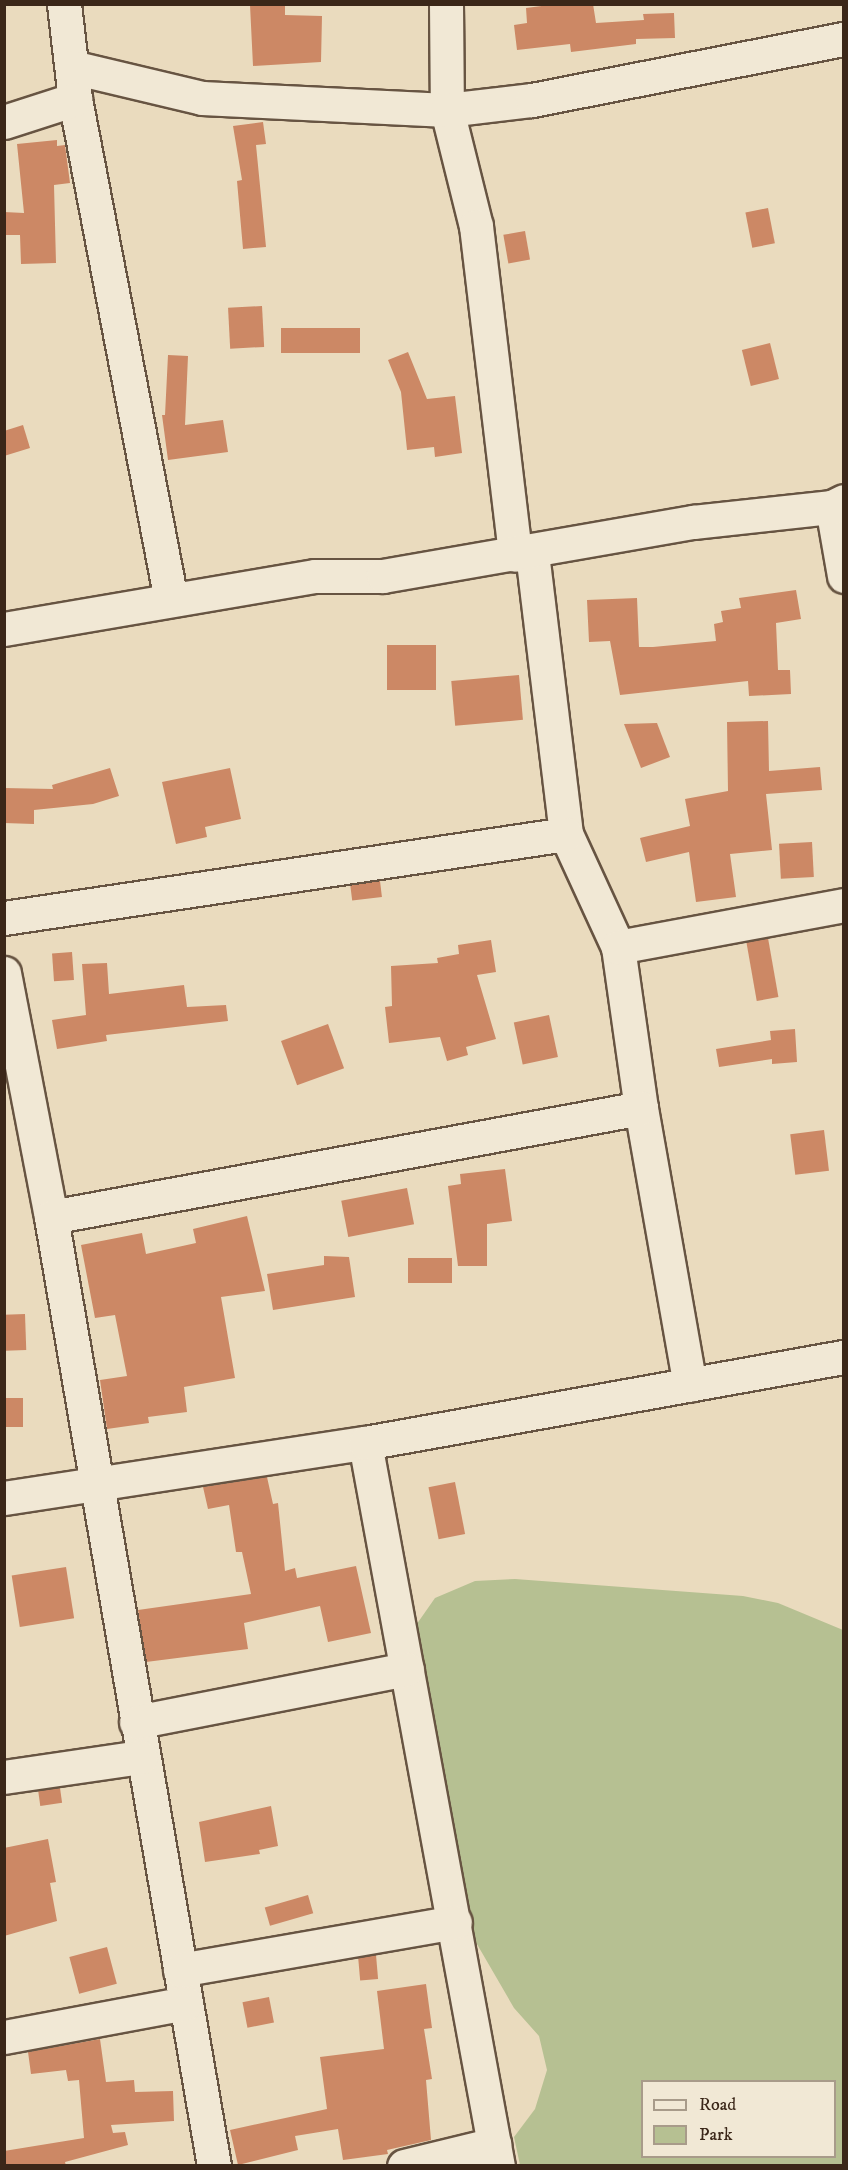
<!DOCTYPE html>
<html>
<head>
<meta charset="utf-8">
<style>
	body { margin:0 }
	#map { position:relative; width:848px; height:2170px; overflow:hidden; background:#eadbbe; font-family:"IM FELL DW Pica",serif }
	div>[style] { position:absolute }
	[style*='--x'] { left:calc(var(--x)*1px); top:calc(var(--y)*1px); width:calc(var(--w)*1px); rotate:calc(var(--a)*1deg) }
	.green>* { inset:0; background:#b6c092 }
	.building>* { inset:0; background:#cc8865; transform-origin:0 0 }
	.roads { filter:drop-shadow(2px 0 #675442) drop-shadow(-2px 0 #675442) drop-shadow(0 2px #675442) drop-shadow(0 -2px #675442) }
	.minor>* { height:33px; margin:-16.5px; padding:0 16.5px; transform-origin:16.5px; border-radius:16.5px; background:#f1e8d5 }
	span { translate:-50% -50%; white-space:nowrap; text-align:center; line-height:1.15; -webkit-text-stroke:4.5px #f1e8d5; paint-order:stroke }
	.frame { position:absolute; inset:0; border:6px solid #3b2719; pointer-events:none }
	.legend { position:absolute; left:641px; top:2080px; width:195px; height:78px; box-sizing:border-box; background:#f1e8d5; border:2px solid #a89b8a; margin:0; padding:8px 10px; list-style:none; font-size:18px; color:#3b2719 }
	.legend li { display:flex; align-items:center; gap:12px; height:30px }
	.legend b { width:30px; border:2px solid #a89b8a }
</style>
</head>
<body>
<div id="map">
	<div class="green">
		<div style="clip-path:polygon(evenodd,515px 1579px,743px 1596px,778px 1603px,843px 1630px,843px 2165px,520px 2165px,514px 2137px,535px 2109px,547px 2070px,539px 2036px,514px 2008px,456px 1908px,414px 1628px,435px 1598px,475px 1581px,515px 1579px,642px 2082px,834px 2082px,834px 2156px,642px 2156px,642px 2082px)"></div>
	</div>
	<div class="building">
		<div style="clip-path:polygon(557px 4px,593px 4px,596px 23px,644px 20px,643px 14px,674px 13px,675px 38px,636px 39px,636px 44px,571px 52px,570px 44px,517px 50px,514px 25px,527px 23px,526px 8px)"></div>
		<div style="clip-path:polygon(250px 5px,285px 5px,285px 15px,322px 16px,321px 62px,253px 66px)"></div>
		<div style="clip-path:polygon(263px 122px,266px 144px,256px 145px,266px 247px,243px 249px,237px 181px,242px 180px,233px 126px)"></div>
		<div style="clip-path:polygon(57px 140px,57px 146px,65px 145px,70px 183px,54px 185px,56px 263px,21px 264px,20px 235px,4px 235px,4px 212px,24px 213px,17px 144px)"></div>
		<div style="left:768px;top:208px;width:36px;height:23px;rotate:79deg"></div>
		<div style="left:525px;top:231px;width:29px;height:22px;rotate:80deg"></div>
		<div style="left:262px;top:306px;width:41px;height:34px;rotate:87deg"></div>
		<div style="left:360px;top:328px;width:25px;height:79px;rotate:90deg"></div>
		<div style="left:770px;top:343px;width:37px;height:29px;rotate:76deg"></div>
		<div style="clip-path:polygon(408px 352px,427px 399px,455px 396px,462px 453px,435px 457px,434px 447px,407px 450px,401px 392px,388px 360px)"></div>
		<div style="clip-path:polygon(168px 355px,188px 356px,185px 425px,223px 420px,228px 452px,168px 460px,162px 415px,165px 415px)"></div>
		<div style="clip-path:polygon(23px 425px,30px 448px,4px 456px,4px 431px)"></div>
		<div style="clip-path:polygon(796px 590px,801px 619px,776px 623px,778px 670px,790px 670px,791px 694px,749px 696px,748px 681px,620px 695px,610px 641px,589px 642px,587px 600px,637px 598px,639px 647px,653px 647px,716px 641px,714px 624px,723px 622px,721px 611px,741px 608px,739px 598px)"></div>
		<div style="left:387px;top:645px;width:49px;height:45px"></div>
		<div style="left:519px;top:675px;width:45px;height:68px;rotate:85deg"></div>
		<div style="clip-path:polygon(768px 721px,769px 771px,820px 767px,822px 790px,766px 794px,772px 850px,730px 854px,736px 897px,696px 902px,689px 852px,646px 862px,640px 838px,690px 826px,685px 799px,728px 791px,727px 722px)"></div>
		<div style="clip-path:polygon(657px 723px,670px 757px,641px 768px,624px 724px)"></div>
		<div style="clip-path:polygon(110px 768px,119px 796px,93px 804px,34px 810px,34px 824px,4px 823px,4px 788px,53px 789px,52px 785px)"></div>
		<div style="clip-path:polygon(230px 768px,241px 819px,205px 827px,207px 837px,176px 844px,162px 782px)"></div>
		<div style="left:812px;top:842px;width:35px;height:33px;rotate:87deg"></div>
		<div style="left:380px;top:881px;width:16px;height:30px;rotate:83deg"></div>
		<div style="left:768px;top:938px;width:60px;height:22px;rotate:80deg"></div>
		<div style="clip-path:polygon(491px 940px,496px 972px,477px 975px,496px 1039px,466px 1047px,468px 1055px,447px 1061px,440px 1037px,389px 1043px,385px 1007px,392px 1006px,391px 966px,438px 963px,437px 958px,459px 954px,458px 945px)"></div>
		<div style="left:72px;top:952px;width:28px;height:20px;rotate:86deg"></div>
		<div style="clip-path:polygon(107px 963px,109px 994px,184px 985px,187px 1007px,226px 1005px,228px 1021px,106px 1035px,107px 1041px,57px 1049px,52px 1020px,86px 1015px,82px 964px)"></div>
		<div style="left:549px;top:1015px;width:43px;height:36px;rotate:78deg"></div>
		<div style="left:328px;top:1024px;width:47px;height:50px;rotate:70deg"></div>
		<div style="clip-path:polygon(795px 1029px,797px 1062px,772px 1064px,772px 1059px,719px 1067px,716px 1049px,771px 1040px,770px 1031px)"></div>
		<div style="left:824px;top:1130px;width:41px;height:34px;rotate:83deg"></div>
		<div style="clip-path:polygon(505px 1169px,512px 1221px,487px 1224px,487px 1266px,458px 1266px,448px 1186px,461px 1184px,460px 1174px)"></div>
		<div style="left:407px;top:1188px;width:37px;height:67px;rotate:79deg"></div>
		<div style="clip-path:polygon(247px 1216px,265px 1291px,221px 1297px,235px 1378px,184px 1387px,187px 1412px,148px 1417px,149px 1423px,107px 1429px,100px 1380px,127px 1376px,115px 1315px,95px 1318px,81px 1245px,142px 1233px,146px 1254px,196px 1243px,193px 1229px)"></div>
		<div style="clip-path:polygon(324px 1256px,349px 1257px,355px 1297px,273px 1310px,267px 1274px,324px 1265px)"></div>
		<div style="left:408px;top:1258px;width:44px;height:25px"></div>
		<div style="left:25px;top:1314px;width:36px;height:21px;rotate:88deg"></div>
		<div style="left:4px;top:1398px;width:19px;height:29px"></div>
		<div style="clip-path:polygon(267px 1477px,273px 1504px,278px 1503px,285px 1571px,295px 1568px,297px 1578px,356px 1566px,371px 1633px,328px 1642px,320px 1606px,244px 1623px,248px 1649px,146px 1662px,138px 1610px,251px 1594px,242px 1552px,236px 1552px,229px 1505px,208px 1509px,203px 1487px)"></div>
		<div style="left:455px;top:1482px;width:53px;height:27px;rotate:79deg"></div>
		<div style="left:66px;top:1567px;width:52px;height:55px;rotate:81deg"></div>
		<div style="left:60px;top:1788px;width:15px;height:22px;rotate:82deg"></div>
		<div style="clip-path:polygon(271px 1806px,278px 1846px,259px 1850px,260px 1854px,205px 1862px,199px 1822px)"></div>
		<div style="clip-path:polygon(48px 1839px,56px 1882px,50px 1883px,57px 1921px,4px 1936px,4px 1848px)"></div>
		<div style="left:308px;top:1895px;width:19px;height:45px;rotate:74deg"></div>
		<div style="left:107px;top:1947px;width:38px;height:39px;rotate:75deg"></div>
		<div style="left:376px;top:1955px;width:24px;height:18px;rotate:85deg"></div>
		<div style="clip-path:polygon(426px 1984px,432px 2028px,424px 2029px,432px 2079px,426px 2080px,431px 2140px,387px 2150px,388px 2154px,343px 2160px,338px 2129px,295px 2136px,298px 2150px,238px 2165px,230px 2130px,327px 2109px,320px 2057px,384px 2049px,377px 1991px)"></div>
		<div style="left:269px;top:1997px;width:26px;height:27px;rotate:79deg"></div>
		<div style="clip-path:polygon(100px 2039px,106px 2082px,134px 2080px,135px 2092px,173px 2091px,174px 2121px,111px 2125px,113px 2133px,125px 2132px,128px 2145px,65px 2162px,66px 2166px,4px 2166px,4px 2151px,84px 2138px,79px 2080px,68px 2081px,66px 2070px,31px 2074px,28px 2052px)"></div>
	</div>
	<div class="roads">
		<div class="minor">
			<div style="--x:64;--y:4;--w:96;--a:83.4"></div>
			<div style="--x:75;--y:99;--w:510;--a:79.15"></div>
			<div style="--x:446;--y:4;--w:106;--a:89.5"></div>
			<div style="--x:447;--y:110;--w:120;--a:76"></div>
			<div style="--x:476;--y:226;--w:331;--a:83.2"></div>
			<div style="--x:72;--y:67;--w:134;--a:13.4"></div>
			<div style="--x:202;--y:98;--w:245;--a:2.8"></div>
			<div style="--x:447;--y:110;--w:86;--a:-6.7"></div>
			<div style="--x:532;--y:100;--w:318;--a:-11.1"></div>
			<div style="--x:4;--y:122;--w:75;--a:-17.9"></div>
			<div style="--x:832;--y:507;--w:70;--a:80.1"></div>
			<div style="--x:532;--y:553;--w:283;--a:83.1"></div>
			<div style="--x:566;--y:834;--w:124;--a:65.3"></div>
			<div style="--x:618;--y:947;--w:163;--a:81.9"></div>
			<div style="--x:641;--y:1108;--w:281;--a:80"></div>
			<div style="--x:4;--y:629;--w:315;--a:-9.7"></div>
			<div style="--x:315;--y:576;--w:68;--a:0"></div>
			<div style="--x:383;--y:576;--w:315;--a:-9.9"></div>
			<div style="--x:693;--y:522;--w:140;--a:-6.2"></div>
			<div style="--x:832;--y:507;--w:13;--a:-27"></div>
			<div style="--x:4;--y:918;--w:568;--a:-8.5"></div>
			<div style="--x:618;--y:947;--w:230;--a:-10.5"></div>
			<div style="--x:4;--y:973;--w:248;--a:79.1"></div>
			<div style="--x:51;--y:1217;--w:963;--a:80.25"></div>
			<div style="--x:51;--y:1217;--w:600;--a:-10.47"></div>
			<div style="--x:365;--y:1443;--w:735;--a:79.58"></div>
			<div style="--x:4;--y:1498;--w:365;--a:-8.7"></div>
			<div style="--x:365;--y:1443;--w:487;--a:-10.2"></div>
			<div style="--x:136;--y:1722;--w:276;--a:-11.1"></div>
			<div style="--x:4;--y:1777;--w:138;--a:-8.3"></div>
			<div style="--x:180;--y:1970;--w:279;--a:-9.9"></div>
			<div style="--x:4;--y:2037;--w:185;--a:-10.6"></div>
			<div style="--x:404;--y:2166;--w:93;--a:-13.7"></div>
		</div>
	</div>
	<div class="frame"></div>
	<ul class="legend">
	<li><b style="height:8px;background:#f1e8d5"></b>Road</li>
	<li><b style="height:16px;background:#b6c092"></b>Park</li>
	</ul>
</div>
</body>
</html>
